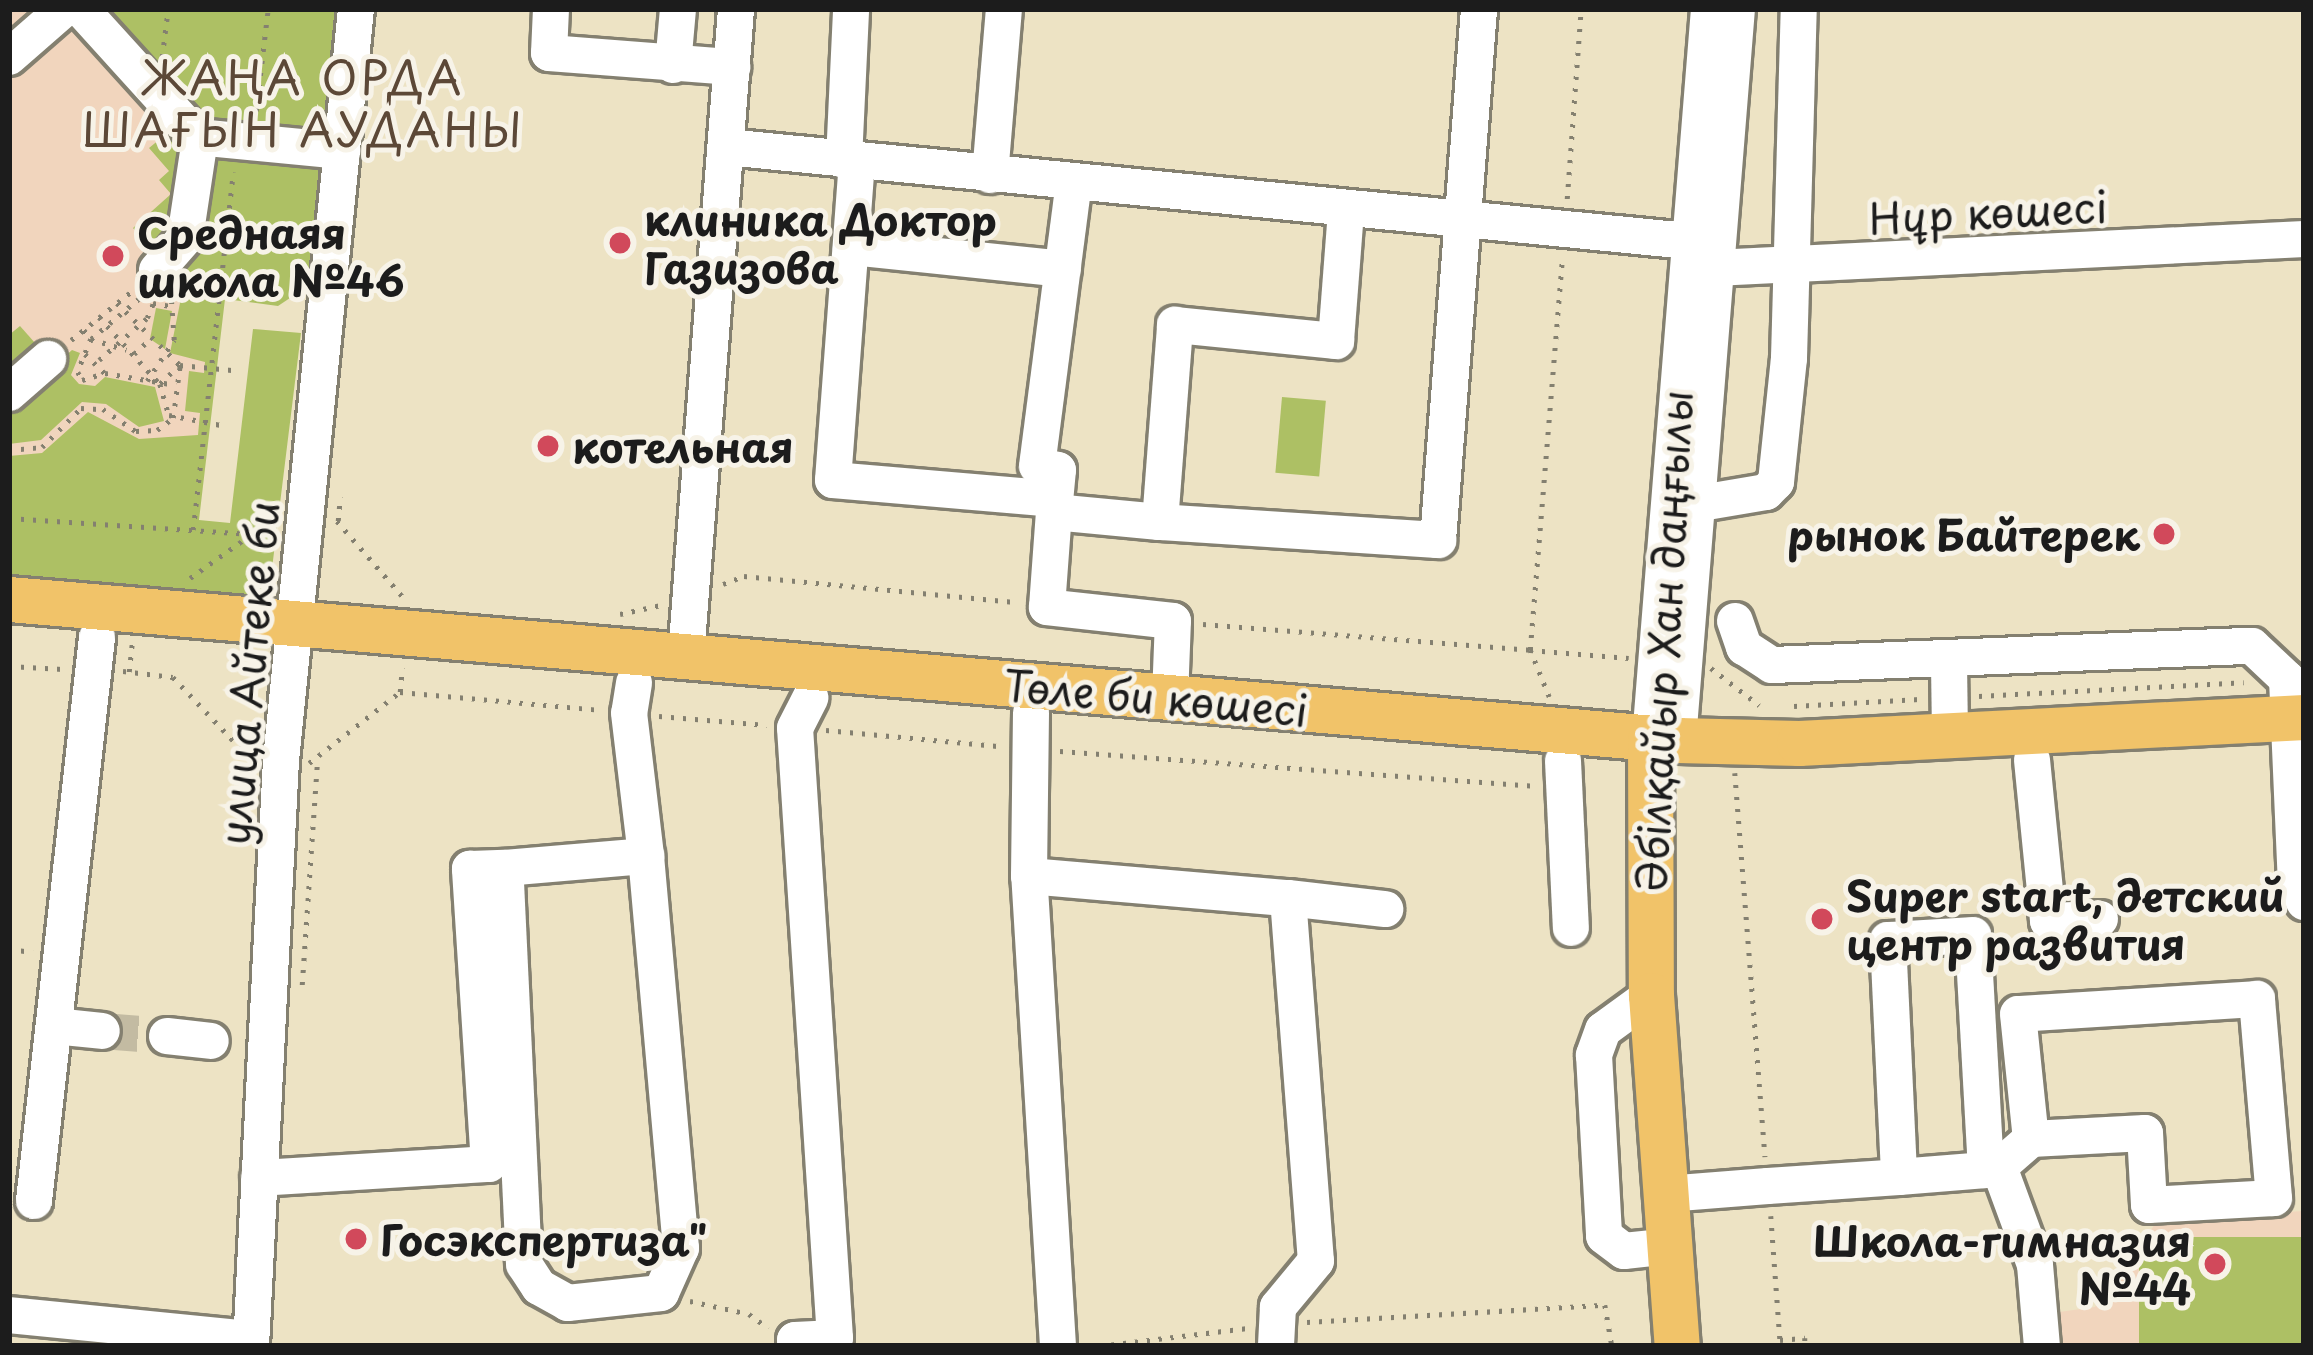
<!DOCTYPE html>
<html>
<head>
<meta charset="utf-8">
<style>
	body { margin:0 }
	#map { position:relative; width:2313px; height:1355px; overflow:hidden; background:#ede3c4; font-family:"Playpen Sans",sans-serif }
	div>[style] { position:absolute }
	[style*='--x'] { left:calc(var(--x)*1px); top:calc(var(--y)*1px); width:calc(var(--w)*1px); rotate:calc(var(--a)*1deg) }
	.built>* { inset:0; background:#f1d5bd }
	.green>* { inset:0; background:#adc064; transform-origin:0 0 }
	.minor-tunnel>* { height:36px; margin-top:-18px; transform-origin:0; background:repeating-linear-gradient(90deg,#c3bba2 0 36px,transparent 0 54px) }
	.path>* { height:4.5px; margin-top:-2.25px; transform-origin:0; background:repeating-linear-gradient(90deg,#848070 0 3px,transparent 0 12px) }
	.roads { filter:drop-shadow(3px 0 #848070) drop-shadow(-3px 0 #848070) drop-shadow(0 3px #848070) drop-shadow(0 -3px #848070) }
	.minor>* { height:36px; margin:-18px; padding:0 18px; transform-origin:18px; border-radius:18px; background:#fff }
	.major>* { height:45px; margin:-22.5px; padding:0 22.5px; transform-origin:22.5px; border-radius:22.5px; background:#f1c369 }
	.dots>* { width:33px; height:33px; translate:-50% -50%; box-sizing:border-box; border:6px solid #f7f3e8; border-radius:50% }
	span { translate:-50% -50%; white-space:nowrap; text-align:center; line-height:1.15; -webkit-text-stroke:10px #f7f3e8; paint-order:stroke }
	.street-label { font-size:42px; color:#1c1c1c }
	.poi-label { font-size:42px; color:#1c1c1c; font-weight:700 }
	.left { translate:0 -50%; text-align:left }
	.right { translate:-100% -50%; text-align:right }
	.neighbourhood-label { font-size:45px; color:#5c4837; letter-spacing:3px }
	.frame { position:absolute; inset:0; border:12px solid #1c1c1c; pointer-events:none }
</style>
</head>
<body>
<div id="map">
	<div class="built">
		<div style="clip-path:polygon(9px 9px,260px 9px,189px 524px,9px 509px)"></div>
		<div style="clip-path:polygon(2304px 1211px,2304px 1346px,2061px 1346px,2059px 1312px,2095px 1307px,2158px 1220px)"></div>
	</div>
	<div class="green">
		<div style="clip-path:polygon(96px 9px,336px 9px,308px 286px,278px 306px,225px 299px,199px 520px,230px 523px,253px 329px,301px 333px,269px 593px,248px 604px,9px 585px,9px 456px,42px 453px,88px 412px,139px 439px,198px 435px,200px 413px,185px 411px,189px 371px,204px 373px,205px 362px,170px 353px,180px 303px,162px 277px,209px 132px)"></div>
		<div style="clip-path:polygon(155px 107px,191px 146px,179px 224px,158px 257px,133px 228px,171px 194px,159px 180px,169px 171px,149px 148px,160px 139px,142px 118px)"></div>
		<div style="clip-path:polygon(156px 308px,172px 311px,165px 349px,150px 339px)"></div>
		<div style="clip-path:polygon(20px 326px,43px 352px,9px 381px,9px 335px)"></div>
		<div style="clip-path:polygon(72px 350px,80px 353px,71px 375px,79px 384px,95px 386px,105px 377px,155px 387px,164px 421px,139px 427px,106px 404px,82px 402px,41px 440px,9px 444px,9px 407px)"></div>
		<div style="left:1282px;top:397px;width:44px;height:76px;rotate:5deg"></div>
		<div style="left:2304px;top:1237px;width:109px;height:165px;rotate:90deg"></div>
	</div>
	<div class="minor-tunnel">
		<div style="--x:102;--y:1031;--w:65;--a:4.4"></div>
	</div>
	<div class="path">
		<div style="--x:162;--y:57;--w:48;--a:-82.9"></div>
		<div style="--x:256;--y:111;--w:103;--a:-83.3"></div>
		<div style="--x:1567;--y:199;--w:191;--a:-85.8"></div>
		<div style="--x:117;--y:303;--w:88;--a:44.5"></div>
		<div style="--x:180;--y:365;--w:28;--a:136"></div>
		<div style="--x:160;--y:384;--w:32;--a:74"></div>
		<div style="--x:169;--y:415;--w:58;--a:10.9"></div>
		<div style="--x:153;--y:303;--w:22;--a:10"></div>
		<div style="--x:99;--y:317;--w:91;--a:47.7"></div>
		<div style="--x:84;--y:330;--w:11;--a:52"></div>
		<div style="--x:91;--y:339;--w:35;--a:112"></div>
		<div style="--x:78;--y:372;--w:9;--a:63"></div>
		<div style="--x:82;--y:380;--w:24;--a:-17"></div>
		<div style="--x:105;--y:373;--w:72;--a:9.6"></div>
		<div style="--x:91;--y:339;--w:67;--a:-40.1"></div>
		<div style="--x:91;--y:339;--w:37;--a:17"></div>
		<div style="--x:71;--y:340;--w:85;--a:-38.8"></div>
		<div style="--x:85;--y:354;--w:28;--a:44"></div>
		<div style="--x:134;--y:354;--w:21;--a:-43"></div>
		<div style="--x:99;--y:360;--w:64;--a:-41.2"></div>
		<div style="--x:147;--y:318;--w:21;--a:-67"></div>
		<div style="--x:147;--y:381;--w:49;--a:-56.6"></div>
		<div style="--x:174;--y:340;--w:43;--a:-94"></div>
		<div style="--x:9;--y:450;--w:33;--a:-5"></div>
		<div style="--x:42;--y:447;--w:55;--a:-45"></div>
		<div style="--x:81;--y:408;--w:22;--a:3"></div>
		<div style="--x:103;--y:409;--w:40;--a:34"></div>
		<div style="--x:136;--y:431;--w:21;--a:-3"></div>
		<div style="--x:157;--y:430;--w:20;--a:-37"></div>
		<div style="--x:173;--y:418;--w:53;--a:-82.5"></div>
		<div style="--x:180;--y:365;--w:52;--a:5.5"></div>
		<div style="--x:9;--y:518;--w:239;--a:3.8"></div>
		<div style="--x:337;--y:521;--w:102;--a:49"></div>
		<div style="--x:338;--y:521;--w:24;--a:-85"></div>
		<div style="--x:193;--y:530;--w:360;--a:-83.6"></div>
		<div style="--x:190;--y:578;--w:107;--a:-35.5"></div>
		<div style="--x:723;--y:584;--w:22;--a:-21"></div>
		<div style="--x:744;--y:576;--w:272;--a:5.5"></div>
		<div style="--x:620;--y:614;--w:42;--a:-12.4"></div>
		<div style="--x:1203;--y:624;--w:328;--a:4.5"></div>
		<div style="--x:1530;--y:650;--w:392;--a:-85.3"></div>
		<div style="--x:9;--y:666;--w:54;--a:3.2"></div>
		<div style="--x:1711;--y:668;--w:61;--a:37.6"></div>
		<div style="--x:123;--y:671;--w:50;--a:6.8"></div>
		<div style="--x:173;--y:677;--w:112;--a:46.5"></div>
		<div style="--x:129;--y:672;--w:31;--a:-84"></div>
		<div style="--x:400;--y:692;--w:24;--a:-85"></div>
		<div style="--x:1979;--y:696;--w:265;--a:-3"></div>
		<div style="--x:1549;--y:697;--w:51;--a:-112"></div>
		<div style="--x:1530;--y:650;--w:99;--a:4.6"></div>
		<div style="--x:1794;--y:706;--w:126;--a:-3.2"></div>
		<div style="--x:659;--y:716;--w:108;--a:4.8"></div>
		<div style="--x:826;--y:730;--w:175;--a:5.3"></div>
		<div style="--x:1060;--y:751;--w:474;--a:4.2"></div>
		<div style="--x:309;--y:763;--w:115;--a:-38"></div>
		<div style="--x:400;--y:692;--w:201;--a:5.1"></div>
		<div style="--x:1735;--y:773;--w:385;--a:85.5"></div>
		<div style="--x:247;--y:794;--w:30;--a:-86"></div>
		<div style="--x:9;--y:949;--w:24;--a:7"></div>
		<div style="--x:302;--y:985;--w:222;--a:-86.1"></div>
		<div style="--x:1771;--y:1216;--w:124;--a:85.8"></div>
		<div style="--x:1780;--y:1340;--w:25;--a:-5"></div>
		<div style="--x:1805;--y:1338;--w:8;--a:90"></div>
		<div style="--x:690;--y:1301;--w:60;--a:12.4"></div>
		<div style="--x:749;--y:1314;--w:24;--a:36"></div>
		<div style="--x:1307;--y:1322;--w:298;--a:-3.3"></div>
		<div style="--x:1605;--y:1305;--w:42;--a:80.3"></div>
		<div style="--x:1099;--y:1346;--w:150;--a:-6.9"></div>
	</div>
	<div class="roads">
		<div class="minor">
			<div style="--x:81;--y:9;--w:173;--a:47.8"></div>
			<div style="--x:197;--y:137;--w:146;--a:5.5"></div>
			<div style="--x:551;--y:9;--w:44;--a:92.6"></div>
			<div style="--x:549;--y:53;--w:184;--a:4.4"></div>
			<div style="--x:9;--y:57;--w:73;--a:-41.1"></div>
			<div style="--x:673;--y:65;--w:56;--a:-84.9"></div>
			<div style="--x:726;--y:147;--w:968;--a:5.58"></div>
			<div style="--x:1689;--y:241;--w:37;--a:47"></div>
			<div style="--x:1714;--y:268;--w:591;--a:-2.81"></div>
			<div style="--x:844;--y:160;--w:151;--a:-87.3"></div>
			<div style="--x:857;--y:161;--w:320;--a:94.3"></div>
			<div style="--x:833;--y:480;--w:223;--a:4.9"></div>
			<div style="--x:990;--y:175;--w:167;--a:-85.2"></div>
			<div style="--x:851;--y:247;--w:213;--a:5.9"></div>
			<div style="--x:157;--y:270;--w:43;--a:-48.8"></div>
			<div style="--x:185;--y:238;--w:100;--a:-81.4"></div>
			<div style="--x:9;--y:393;--w:52;--a:-41.1"></div>
			<div style="--x:1695;--y:504;--w:72;--a:-9.6"></div>
			<div style="--x:1766;--y:492;--w:14;--a:-45"></div>
			<div style="--x:1776;--y:482;--w:125;--a:-84"></div>
			<div style="--x:1789;--y:358;--w:349;--a:-88.4"></div>
			<div style="--x:1054;--y:512;--w:42;--a:-84.6"></div>
			<div style="--x:1058;--y:470;--w:21;--a:-169"></div>
			<div style="--x:1037;--y:466;--w:285;--a:-82.6"></div>
			<div style="--x:1160;--y:522;--w:279;--a:3.7"></div>
			<div style="--x:1438;--y:540;--w:533;--a:-85.58"></div>
			<div style="--x:1735;--y:621;--w:28;--a:71"></div>
			<div style="--x:1744;--y:647;--w:33;--a:33"></div>
			<div style="--x:1772;--y:665;--w:480;--a:-2.3"></div>
			<div style="--x:2252;--y:646;--w:48;--a:43.3"></div>
			<div style="--x:2287;--y:679;--w:207;--a:87.5"></div>
			<div style="--x:2296;--y:886;--w:18;--a:63"></div>
			<div style="--x:686;--y:656;--w:649;--a:-85.58"></div>
			<div style="--x:1949;--y:663;--w:71;--a:89.2"></div>
			<div style="--x:634;--y:683;--w:30;--a:99"></div>
			<div style="--x:629;--y:713;--w:144;--a:83.2"></div>
			<div style="--x:646;--y:856;--w:394;--a:84.9"></div>
			<div style="--x:681;--y:1248;--w:49;--a:114"></div>
			<div style="--x:661;--y:1293;--w:94;--a:173.9"></div>
			<div style="--x:568;--y:1303;--w:33;--a:-151"></div>
			<div style="--x:539;--y:1287;--w:27;--a:-123"></div>
			<div style="--x:524;--y:1264;--w:396;--a:-92.7"></div>
			<div style="--x:505;--y:868;--w:142;--a:-4.9"></div>
			<div style="--x:1170;--y:698;--w:77;--a:-87.8"></div>
			<div style="--x:1173;--y:621;--w:127;--a:-173.7"></div>
			<div style="--x:1047;--y:607;--w:95;--a:-85.8"></div>
			<div style="--x:1054;--y:512;--w:106;--a:5.4"></div>
			<div style="--x:1160;--y:522;--w:198;--a:-85.6"></div>
			<div style="--x:1175;--y:325;--w:162;--a:5.7"></div>
			<div style="--x:1336;--y:341;--w:129;--a:-85.6"></div>
			<div style="--x:1650;--y:739;--w:732;--a:-85.38"></div>
			<div style="--x:1678;--y:740;--w:733;--a:-85.39"></div>
			<div style="--x:2032;--y:760;--w:162;--a:84.3"></div>
			<div style="--x:2048;--y:921;--w:52;--a:-2.2"></div>
			<div style="--x:1563;--y:761;--w:167;--a:87.3"></div>
			<div style="--x:1029;--y:876;--w:163;--a:-89.3"></div>
			<div style="--x:1288;--y:898;--w:98;--a:6.5"></div>
			<div style="--x:1651;--y:995;--w:59;--a:143.9"></div>
			<div style="--x:1603;--y:1030;--w:27;--a:110"></div>
			<div style="--x:1594;--y:1055;--w:181;--a:86.8"></div>
			<div style="--x:1604;--y:1236;--w:25;--a:37"></div>
			<div style="--x:1624;--y:1251;--w:46;--a:-6.2"></div>
			<div style="--x:54;--y:1026;--w:48;--a:5.9"></div>
			<div style="--x:167;--y:1036;--w:44;--a:6.5"></div>
			<div style="--x:1999;--y:1167;--w:43;--a:-41.2"></div>
			<div style="--x:2031;--y:1139;--w:114;--a:-3"></div>
			<div style="--x:2145;--y:1133;--w:72;--a:86.8"></div>
			<div style="--x:2149;--y:1205;--w:125;--a:-3.2"></div>
			<div style="--x:2274;--y:1198;--w:200;--a:-94.9"></div>
			<div style="--x:2257;--y:999;--w:239;--a:176.4"></div>
			<div style="--x:2018;--y:1014;--w:126;--a:84.1"></div>
			<div style="--x:1986;--y:1170;--w:13;--a:-13"></div>
			<div style="--x:1999;--y:1167;--w:104;--a:69.8"></div>
			<div style="--x:2035;--y:1265;--w:81;--a:85.1"></div>
			<div style="--x:259;--y:1178;--w:230;--a:-3.5"></div>
			<div style="--x:489;--y:1164;--w:296;--a:-93.7"></div>
			<div style="--x:470;--y:869;--w:35;--a:-2"></div>
			<div style="--x:1666;--y:1194;--w:102;--a:-4.5"></div>
			<div style="--x:1768;--y:1186;--w:131;--a:-3.9"></div>
			<div style="--x:1899;--y:1177;--w:87;--a:-4.6"></div>
			<div style="--x:1986;--y:1170;--w:235;--a:-93.2"></div>
			<div style="--x:1973;--y:935;--w:85;--a:176.6"></div>
			<div style="--x:1888;--y:940;--w:237;--a:87.3"></div>
			<div style="--x:34;--y:1201;--w:567;--a:-83.62"></div>
			<div style="--x:9;--y:1315;--w:243;--a:5.7"></div>
			<div style="--x:251;--y:1346;--w:587;--a:-87.07"></div>
			<div style="--x:281;--y:760;--w:755;--a:-84.3"></div>
			<div style="--x:796;--y:1346;--w:6;--a:-99"></div>
			<div style="--x:795;--y:1340;--w:40;--a:-2.9"></div>
			<div style="--x:835;--y:1338;--w:611;--a:-93.75"></div>
			<div style="--x:795;--y:728;--w:34;--a:-63"></div>
			<div style="--x:1058;--y:1346;--w:471;--a:-93.5"></div>
			<div style="--x:1029;--y:876;--w:260;--a:4.9"></div>
			<div style="--x:1288;--y:898;--w:364;--a:85.6"></div>
			<div style="--x:1316;--y:1261;--w:60;--a:129.6"></div>
			<div style="--x:1278;--y:1307;--w:39;--a:93"></div>
		</div>
		<div class="major">
			<div style="--x:9;--y:599;--w:1675;--a:4.83"></div>
			<div style="--x:1678;--y:740;--w:121;--a:1.4"></div>
			<div style="--x:1799;--y:743;--w:506;--a:-2.95"></div>
			<div style="--x:1650;--y:739;--w:256;--a:89.8"></div>
			<div style="--x:1651;--y:995;--w:352;--a:85.8"></div>
		</div>
	</div>
	<div class="dots">
		<div style="left:620px;top:243px;background:#d1495b"></div>
		<div style="left:113px;top:256px;background:#d1495b"></div>
		<div style="left:548px;top:446px;background:#d1495b"></div>
		<div style="left:2164px;top:534px;background:#d1495b"></div>
		<div style="left:1822px;top:919px;background:#d1495b"></div>
		<div style="left:356px;top:1239px;background:#d1495b"></div>
		<div style="left:2215px;top:1264px;background:#d1495b"></div>
	</div>
	<div class="street-label">
		<span style="left:1988px;top:212px;rotate:-3deg">Нұр көшесі</span>
		<span style="left:1663px;top:641px;rotate:-87deg">Әбілқайыр Хан даңғылы</span>
		<span style="left:248px;top:673px;rotate:-85deg">улица Айтеке би</span>
		<span style="left:1156px;top:697px;rotate:5deg">Төле би көшесі</span>
	</div>
	<div class="poi-label">
		<span class="left" style="left:644px;top:243px">клиника Доктор<br>Газизова</span>
		<span class="left" style="left:137px;top:256px">Среднаяя<br>школа №46</span>
		<span class="left" style="left:572px;top:446px">котельная</span>
		<span class="right" style="left:2140px;top:534px">рынок Байтерек</span>
		<span class="left" style="left:1846px;top:919px">Super start, детский<br>центр развития</span>
		<span class="left" style="left:380px;top:1239px">Госэкспертиза"</span>
		<span class="right" style="left:2191px;top:1264px">Школа-гимназия<br>№44</span>
	</div>
	<div class="neighbourhood-label">
		<span style="left:303px;top:103px">ЖАҢА ОРДА<br>ШАҒЫН АУДАНЫ</span>
	</div>
	<div class="frame"></div>
</div>
</body>
</html>
